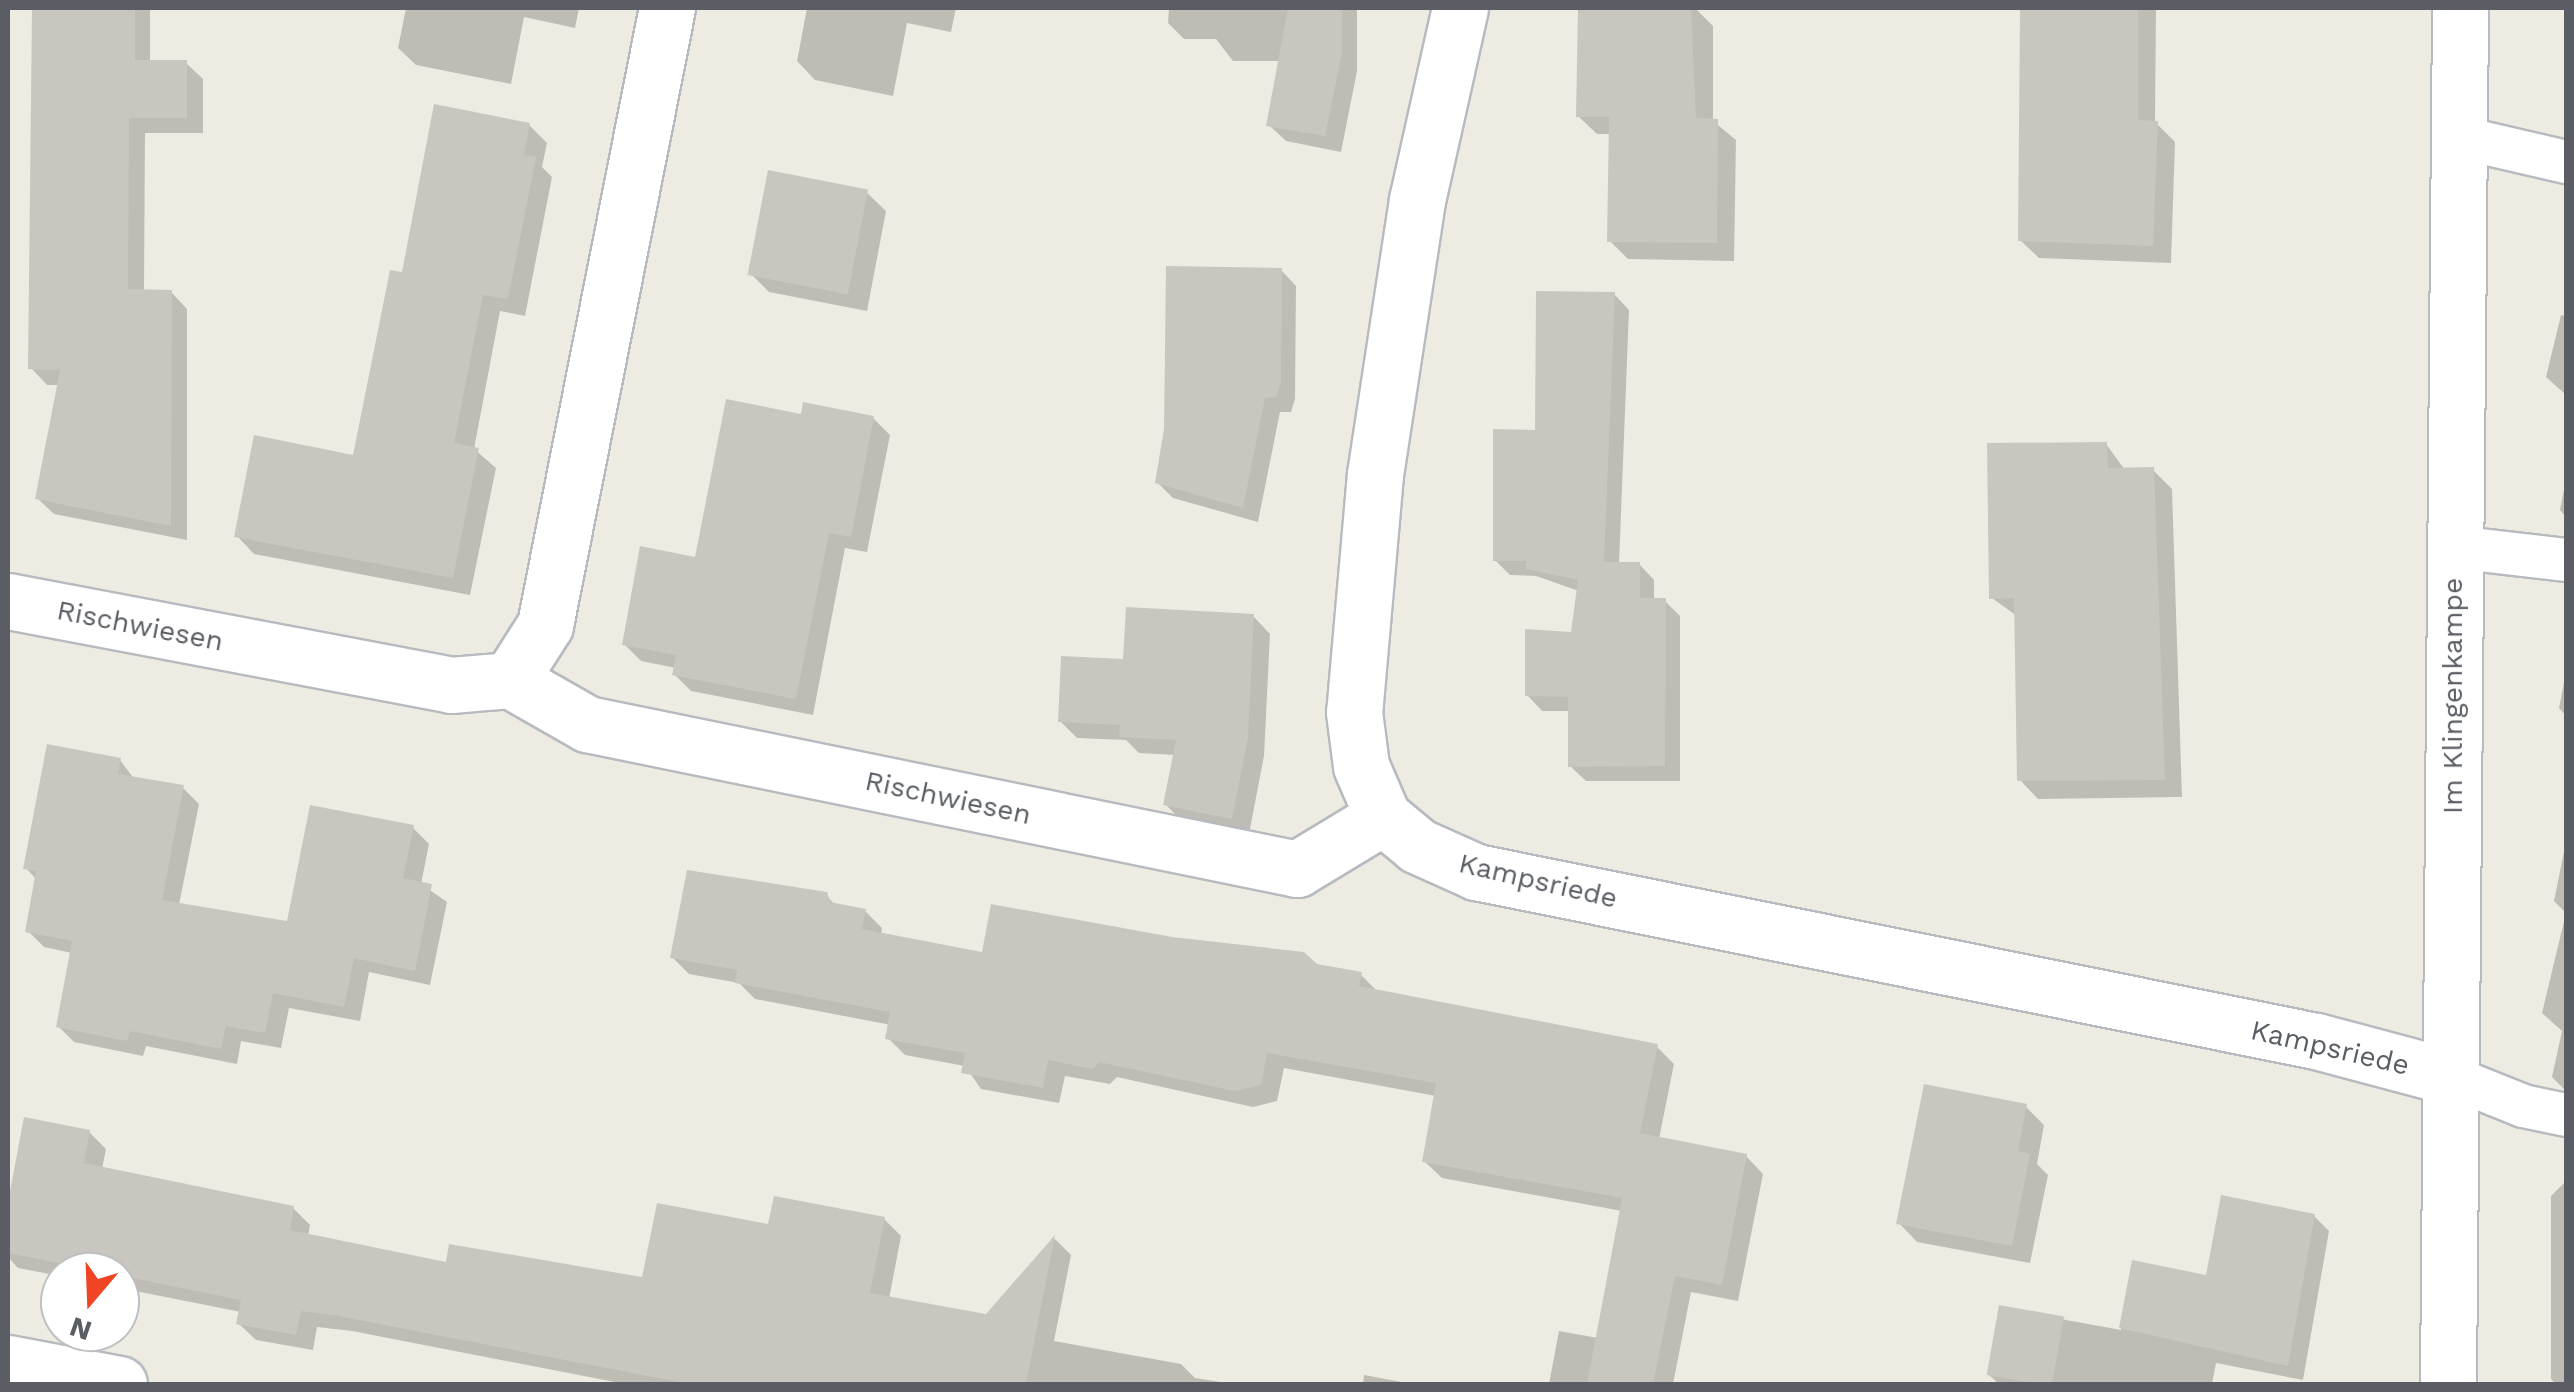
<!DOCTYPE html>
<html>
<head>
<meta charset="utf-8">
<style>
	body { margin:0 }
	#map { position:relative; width:2574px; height:1392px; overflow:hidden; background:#eeece2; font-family:"Work Sans",sans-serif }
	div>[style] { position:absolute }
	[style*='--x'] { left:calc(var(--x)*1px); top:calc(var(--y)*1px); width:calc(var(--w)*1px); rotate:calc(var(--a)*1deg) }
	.shadow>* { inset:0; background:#0003 }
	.building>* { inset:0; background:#c9c6bf; transform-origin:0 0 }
	.roads { filter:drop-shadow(2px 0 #b7babf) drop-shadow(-2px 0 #b7babf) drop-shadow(0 2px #b7babf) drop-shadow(0 -2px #b7babf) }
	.lane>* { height:42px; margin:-21px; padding:0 21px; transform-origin:21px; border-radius:21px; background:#fff }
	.street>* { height:55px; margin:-27.5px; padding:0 27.5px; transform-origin:27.5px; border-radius:27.5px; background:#fff }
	span { translate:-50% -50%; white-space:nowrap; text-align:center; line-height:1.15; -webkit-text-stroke:8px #fff; paint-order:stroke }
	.street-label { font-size:28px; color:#5a5e64 }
	.frame { position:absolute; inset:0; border:10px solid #5a5e64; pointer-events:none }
	.north { position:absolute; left:40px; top:1252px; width:100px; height:100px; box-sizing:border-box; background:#fff; border:2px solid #bdbfc1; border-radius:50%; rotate:199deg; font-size:28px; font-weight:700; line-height:40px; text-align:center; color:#5a5e64 }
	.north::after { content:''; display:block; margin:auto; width:35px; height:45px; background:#f14424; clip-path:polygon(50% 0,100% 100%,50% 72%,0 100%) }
</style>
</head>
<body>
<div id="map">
	<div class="shadow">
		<div style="clip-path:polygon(34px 8px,150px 8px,150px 62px,186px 63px,203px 79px,203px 133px,145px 133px,144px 292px,171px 292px,187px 309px,187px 540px,54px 514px,37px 498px,59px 385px,47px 385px,31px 368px)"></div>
		<div style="clip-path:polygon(406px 8px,579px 8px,575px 28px,524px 17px,511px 84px,416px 65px,398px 48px)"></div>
		<div style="clip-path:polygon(807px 8px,956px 8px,951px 32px,907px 23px,893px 96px,815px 80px,797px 61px)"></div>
		<div style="clip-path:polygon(1169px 8px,1357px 8px,1357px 71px,1341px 152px,1286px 141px,1269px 125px,1281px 61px,1233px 61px,1216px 39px,1184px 39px,1168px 23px)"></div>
		<div style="clip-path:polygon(1580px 8px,1695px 8px,1713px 26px,1713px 121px,1736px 140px,1734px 261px,1628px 259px,1610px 241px,1611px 134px,1597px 134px,1578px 116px)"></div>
		<div style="clip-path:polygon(2022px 8px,2156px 8px,2155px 122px,2175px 142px,2171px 263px,2039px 258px,2020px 240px)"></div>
		<div style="clip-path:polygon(529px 125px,547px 143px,542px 167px,552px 177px,525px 316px,500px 311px,474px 449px,496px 468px,470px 595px,254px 554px,237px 536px,355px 458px,404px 275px)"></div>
		<div style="clip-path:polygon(867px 193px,886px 211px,867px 311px,769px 292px,751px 274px)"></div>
		<div style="clip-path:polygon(1281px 270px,1296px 286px,1295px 399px,1291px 412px,1280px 412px,1258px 522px,1173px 498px,1158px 483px)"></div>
		<div style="clip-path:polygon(1614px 294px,1629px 310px,1619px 564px,1639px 564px,1654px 580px,1654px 600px,1665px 601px,1680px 616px,1680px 781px,1586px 781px,1570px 766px,1570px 711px,1542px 711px,1527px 695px,1573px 634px,1579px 591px,1536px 576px,1510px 575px,1495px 560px,1537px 432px)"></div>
		<div style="clip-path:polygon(2561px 315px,2566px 316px,2566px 395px,2546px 377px)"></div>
		<div style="clip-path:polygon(803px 417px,873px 418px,890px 435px,867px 552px,845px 548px,813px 715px,691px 691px,674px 674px,676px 668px,641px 661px,624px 644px,697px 560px)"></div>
		<div style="clip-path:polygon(2106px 444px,2125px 470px,2153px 470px,2172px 489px,2182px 797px,2038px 799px,2020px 780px,2017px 616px,1992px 598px)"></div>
		<div style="clip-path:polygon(2566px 479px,2566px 517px,2560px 510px)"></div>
		<div style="clip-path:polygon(1253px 616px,1270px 634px,1264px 756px,1249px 834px,1183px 822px,1166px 805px,1175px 755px,1139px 753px,1126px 740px,1077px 738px,1060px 721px,1125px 661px)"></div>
		<div style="clip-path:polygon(2566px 672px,2566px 716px,2559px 708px)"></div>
		<div style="clip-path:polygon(120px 760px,135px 780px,183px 788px,199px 804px,179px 905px,289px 924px,413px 828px,429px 844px,421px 884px,447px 902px,430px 985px,369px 972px,360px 1021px,289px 1008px,281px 1048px,241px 1041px,237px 1064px,146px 1046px,143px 1056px,74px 1042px,58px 1026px,72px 953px,44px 947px,28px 931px,37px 880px,26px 868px)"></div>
		<div style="clip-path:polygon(2566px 842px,2566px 1091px,2552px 1077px,2562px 1031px,2542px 1013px,2566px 913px,2554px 901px)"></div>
		<div style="clip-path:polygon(826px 895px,836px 906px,865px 911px,882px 928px,881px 935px,984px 955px,1316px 966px,1360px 974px,1378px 992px,1657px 1047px,1674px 1064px,1659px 1139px,1746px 1156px,1763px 1174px,1738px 1301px,1691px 1292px,1673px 1384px,1549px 1384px,1559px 1331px,1598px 1338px,1622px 1211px,1442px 1178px,1424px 1161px,1436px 1096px,1284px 1068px,1277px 1101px,1253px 1107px,1117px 1077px,1110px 1084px,1065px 1076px,1059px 1103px,981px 1089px,965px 1066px,905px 1055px,888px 1038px,891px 1025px,755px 999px,739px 983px,689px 974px,672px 957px)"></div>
		<div style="clip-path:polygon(2026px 1107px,2044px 1125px,2037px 1164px,2048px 1175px,2030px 1263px,1917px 1242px,1899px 1223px)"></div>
		<div style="clip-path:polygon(26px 1120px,89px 1132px,106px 1149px,102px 1169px,293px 1208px,310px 1225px,308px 1236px,448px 1265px,644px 1280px,770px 1227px,884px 1219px,901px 1236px,889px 1299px,987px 1317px,1055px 1239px,1071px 1255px,1054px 1341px,1181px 1364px,1195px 1378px,1234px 1384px,625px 1384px,352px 1331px,317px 1327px,313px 1350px,256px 1340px,238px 1323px,241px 1312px,120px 1288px,120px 1272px,60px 1276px,18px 1268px,8px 1257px,8px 1215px)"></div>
		<div style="clip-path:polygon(2566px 1181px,2566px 1384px,2556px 1384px,2551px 1379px,2551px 1196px)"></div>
		<div style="clip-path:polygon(2314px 1216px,2329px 1231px,2303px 1380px,2216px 1363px,2212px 1384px,1999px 1384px,1988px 1374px,2001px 1308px,2121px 1330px,2134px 1263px,2208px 1277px)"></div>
		<div style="clip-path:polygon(1364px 1375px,1413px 1384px,1363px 1384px)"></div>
	</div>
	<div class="building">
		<div style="clip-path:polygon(32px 8px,135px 8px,135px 60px,187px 60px,187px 118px,129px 118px,128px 289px,172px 290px,171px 526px,35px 499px,60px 370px,28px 369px)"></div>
		<div style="clip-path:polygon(1288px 8px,1342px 8px,1342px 53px,1325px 136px,1266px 126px)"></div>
		<div style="clip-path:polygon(1578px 8px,1691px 8px,1696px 118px,1718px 119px,1717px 243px,1607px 242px,1609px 117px,1576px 117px)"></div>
		<div style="clip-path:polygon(2020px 8px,2138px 8px,2138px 120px,2158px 121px,2153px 246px,2018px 241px)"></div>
		<div style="clip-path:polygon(434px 104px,530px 123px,524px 155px,536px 157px,508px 299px,483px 295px,454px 443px,479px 448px,453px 578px,234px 537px,254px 435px,353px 455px,390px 270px,402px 272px)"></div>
		<div style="left:768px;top:170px;width:102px;height:107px;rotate:11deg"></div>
		<div style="clip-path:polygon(1166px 266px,1282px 268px,1281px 383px,1276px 397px,1265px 398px,1243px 508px,1155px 483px,1164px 429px)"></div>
		<div style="clip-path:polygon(1536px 291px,1615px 292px,1604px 562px,1640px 562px,1640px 598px,1666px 598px,1665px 766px,1568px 767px,1568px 697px,1525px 696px,1525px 629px,1571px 632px,1578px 580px,1526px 569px,1526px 561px,1493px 561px,1493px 429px,1535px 430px)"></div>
		<div style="clip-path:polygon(726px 399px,801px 414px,803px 402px,874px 416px,851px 537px,829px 533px,796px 699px,672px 675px,676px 655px,622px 645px,640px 546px,695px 557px)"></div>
		<div style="clip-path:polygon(2107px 442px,2108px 468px,2154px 467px,2165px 780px,2017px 781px,2014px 598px,1989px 599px,1987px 443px)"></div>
		<div style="clip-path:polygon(1126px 607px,1254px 614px,1248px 738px,1232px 819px,1163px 805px,1176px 740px,1119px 737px,1120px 725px,1058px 722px,1061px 656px,1123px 659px)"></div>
		<div style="clip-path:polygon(47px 744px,121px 758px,118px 774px,184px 785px,162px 900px,287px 921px,310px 805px,414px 825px,403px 878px,432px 884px,415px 971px,354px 958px,344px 1007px,273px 993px,265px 1033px,226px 1026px,221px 1049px,130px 1031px,127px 1041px,56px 1027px,72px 941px,25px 932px,36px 871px,23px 869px)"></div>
		<div style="clip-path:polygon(687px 870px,827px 892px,830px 902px,866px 909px,862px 929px,982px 952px,991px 904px,1172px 937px,1304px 952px,1317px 964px,1362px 972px,1359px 986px,1658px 1044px,1640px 1133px,1747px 1154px,1722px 1285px,1675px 1276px,1653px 1384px,1587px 1384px,1622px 1198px,1422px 1162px,1436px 1083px,1267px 1053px,1261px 1085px,1235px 1091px,1099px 1062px,1093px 1069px,1048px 1060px,1043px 1088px,961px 1073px,965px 1053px,885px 1039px,890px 1012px,735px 983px,737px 970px,670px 958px)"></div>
		<div style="clip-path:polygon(1924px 1084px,2027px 1104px,2018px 1151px,2030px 1154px,2012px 1246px,1896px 1224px)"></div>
		<div style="clip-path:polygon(24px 1117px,90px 1130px,84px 1163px,294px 1206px,290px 1230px,446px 1262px,449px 1244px,642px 1277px,657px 1203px,768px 1224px,774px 1196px,885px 1217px,870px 1293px,986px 1314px,1055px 1235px,1026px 1384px,689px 1384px,333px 1315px,301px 1311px,296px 1335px,236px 1324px,241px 1300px,8px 1253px,8px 1202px)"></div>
		<div style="clip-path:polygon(2221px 1195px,2315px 1214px,2288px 1366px,2119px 1328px,2132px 1260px,2206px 1275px)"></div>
		<div style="left:1999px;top:1305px;width:66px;height:71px;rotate:10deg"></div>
	</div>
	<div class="roads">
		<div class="lane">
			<div style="--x:2458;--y:137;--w:111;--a:13"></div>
			<div style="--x:2454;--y:547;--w:113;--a:6.6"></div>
			<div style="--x:2451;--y:1077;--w:78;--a:21.9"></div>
			<div style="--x:2523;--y:1106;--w:44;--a:11.8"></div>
		</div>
		<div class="street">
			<div style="--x:1460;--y:8;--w:197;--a:102.6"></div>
			<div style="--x:1417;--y:200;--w:277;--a:98.7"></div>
			<div style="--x:1375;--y:474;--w:239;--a:95"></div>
			<div style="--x:1354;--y:712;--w:54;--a:82.6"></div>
			<div style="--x:1361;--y:766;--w:56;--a:66.7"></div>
			<div style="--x:1383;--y:817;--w:45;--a:39.6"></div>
			<div style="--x:1418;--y:846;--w:64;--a:24.1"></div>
			<div style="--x:1476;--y:872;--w:857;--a:11.38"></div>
			<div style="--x:2316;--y:1041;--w:140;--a:14.9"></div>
			<div style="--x:8;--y:601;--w:451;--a:10.7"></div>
			<div style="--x:451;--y:685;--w:59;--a:-4.8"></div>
			<div style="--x:510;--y:680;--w:89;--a:29.7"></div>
			<div style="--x:587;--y:724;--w:725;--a:11.54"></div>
			<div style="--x:1297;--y:869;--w:100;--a:-31.2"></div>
			<div style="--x:510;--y:680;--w:65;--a:-57.5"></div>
			<div style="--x:545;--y:625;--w:629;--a:-78.82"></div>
			<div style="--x:8;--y:1363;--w:113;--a:10.7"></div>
			<div style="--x:2448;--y:1384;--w:1376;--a:-89.5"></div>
		</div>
	</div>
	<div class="street-label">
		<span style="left:140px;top:626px;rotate:11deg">Rischwiesen</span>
		<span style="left:2453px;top:696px;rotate:-90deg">Im Klingenkampe</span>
		<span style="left:948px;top:798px;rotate:12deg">Rischwiesen</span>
		<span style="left:1538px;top:881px;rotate:13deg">Kampsriede</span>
		<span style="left:2330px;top:1048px;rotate:13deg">Kampsriede</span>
	</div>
	<div class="frame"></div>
	<div class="north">N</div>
</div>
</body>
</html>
